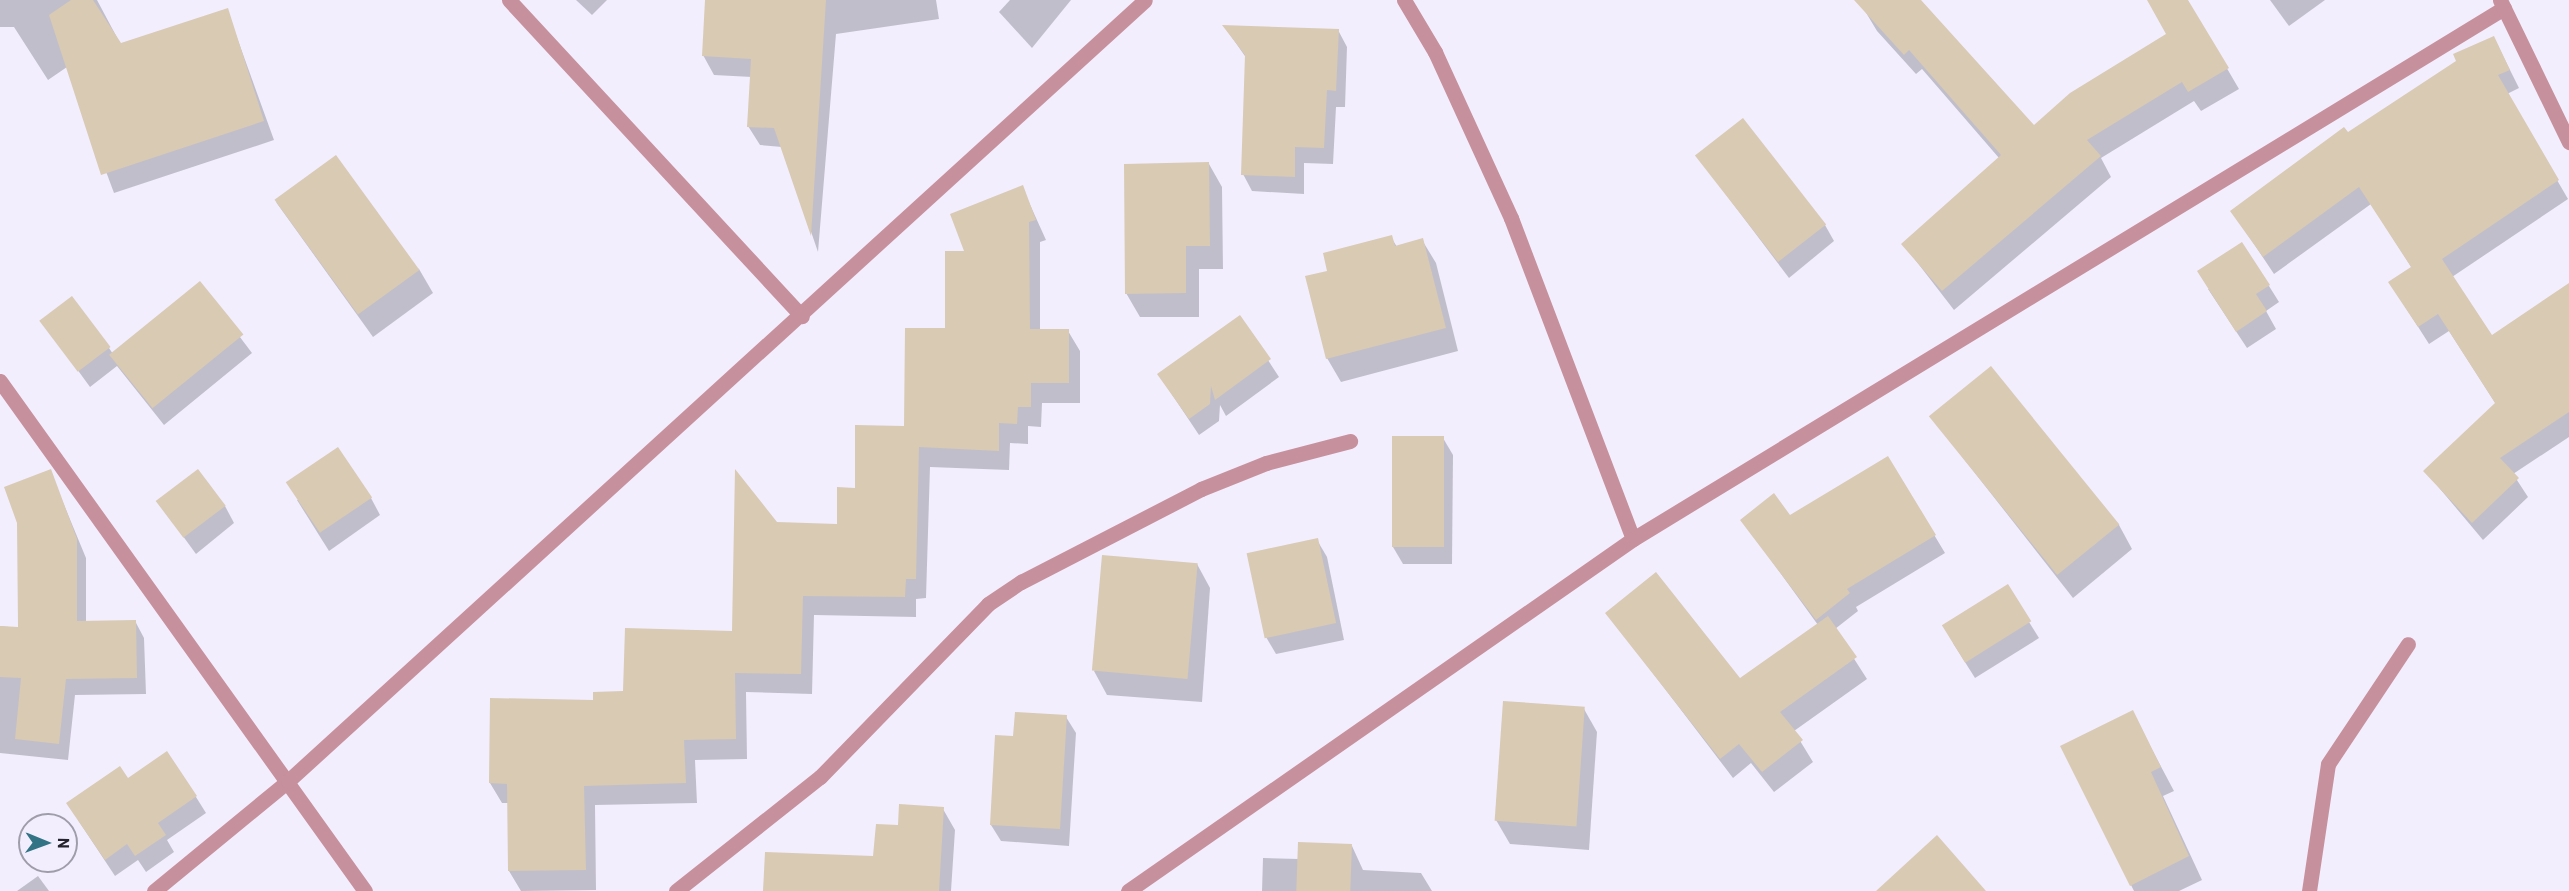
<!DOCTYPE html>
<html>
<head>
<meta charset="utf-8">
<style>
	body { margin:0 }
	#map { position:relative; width:2569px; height:891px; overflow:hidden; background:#f2eefe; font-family:Barlow,sans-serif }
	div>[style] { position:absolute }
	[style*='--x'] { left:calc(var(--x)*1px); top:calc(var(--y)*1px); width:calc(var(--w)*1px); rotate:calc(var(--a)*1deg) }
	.shadow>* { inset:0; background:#0003 }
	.building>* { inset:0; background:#d9cab3; transform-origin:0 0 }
	.minor>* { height:15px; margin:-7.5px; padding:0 7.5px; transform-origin:7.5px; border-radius:7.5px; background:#c7909d }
	.tertiary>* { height:15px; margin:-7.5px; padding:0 7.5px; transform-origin:7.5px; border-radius:7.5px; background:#c7909d }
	span { translate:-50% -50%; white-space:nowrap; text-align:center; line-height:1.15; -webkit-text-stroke:4.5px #f2eefe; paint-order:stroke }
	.north { position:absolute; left:18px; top:813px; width:60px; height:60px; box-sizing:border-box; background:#f2eefe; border:2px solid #a09daa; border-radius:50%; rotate:91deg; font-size:16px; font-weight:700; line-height:24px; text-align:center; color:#25232d }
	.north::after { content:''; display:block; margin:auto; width:21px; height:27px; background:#327486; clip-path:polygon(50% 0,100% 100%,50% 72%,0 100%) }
</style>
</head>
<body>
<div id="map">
	<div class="shadow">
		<div style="clip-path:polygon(0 0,97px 0,121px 45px,227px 10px,274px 140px,114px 193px,67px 67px,48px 80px,14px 27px,0 27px)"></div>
		<div style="clip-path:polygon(576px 0,607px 0,592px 15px)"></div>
		<div style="clip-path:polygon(707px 0,936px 0,939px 19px,836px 34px,818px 252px,782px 147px,760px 145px,748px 126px,752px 77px,714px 75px,703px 55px)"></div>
		<div style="clip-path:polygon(1010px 0,1071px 0,1032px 48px,999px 12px)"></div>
		<div style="clip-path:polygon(1877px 0,1919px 0,2034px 127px,2169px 35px,2166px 0,2187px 0,2239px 89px,2201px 111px,2194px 101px,2101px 158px,2111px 177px,1954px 310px,1903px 244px,1999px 158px,1922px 69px,1916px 74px,1877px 31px,1865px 11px)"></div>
		<div style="clip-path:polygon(2270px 0,2325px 0,2289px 26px)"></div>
		<div style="clip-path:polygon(1224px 26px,1338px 30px,1347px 47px,1345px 107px,1336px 107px,1333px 164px,1304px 163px,1304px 194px,1252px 191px,1243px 174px,1247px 59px)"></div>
		<div style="clip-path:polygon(2494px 38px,2519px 88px,2507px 94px,2568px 199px,2452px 277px,2491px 337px,2569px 290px,2569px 437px,2513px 474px,2528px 497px,2483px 540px,2425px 471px,2496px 404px,2449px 331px,2429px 344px,2401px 300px,2412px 268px,2371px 204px,2274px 274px,2232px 211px)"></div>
		<div style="clip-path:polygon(1697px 156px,1825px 225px,1834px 241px,1789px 278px)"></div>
		<div style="clip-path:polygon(1209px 164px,1222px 187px,1223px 269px,1199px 269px,1199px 317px,1140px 317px,1126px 293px)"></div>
		<div style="clip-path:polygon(1022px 187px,1046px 240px,1040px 242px,1040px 331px,1068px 331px,1080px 351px,1080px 403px,1042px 403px,1041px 427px,1028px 426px,1028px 444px,1010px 443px,1009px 470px,930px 467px,926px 598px,916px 599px,916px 617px,814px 615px,812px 694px,746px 692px,747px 759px,695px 760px,697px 803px,595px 805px,596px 890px,521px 891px,509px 871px,509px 803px,502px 803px,490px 783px,595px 702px,624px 692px,733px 632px,776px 523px,838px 525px,856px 489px,906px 428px,947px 329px,966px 253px)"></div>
		<div style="clip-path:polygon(276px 202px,419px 269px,433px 293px,373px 337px)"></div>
		<div style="clip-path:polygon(1391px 237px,1397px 247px,1422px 240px,1436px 263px,1458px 351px,1341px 382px,1327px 358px,1329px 272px)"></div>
		<div style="clip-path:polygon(200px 284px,252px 353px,164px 425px,117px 366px,90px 387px,42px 321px,109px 348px,113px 354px)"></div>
		<div style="clip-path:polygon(2269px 286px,2279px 302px,2266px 311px,2276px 329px,2247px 348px,2208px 289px)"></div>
		<div style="clip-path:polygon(1240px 317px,1279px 377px,1226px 416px,1220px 405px,1219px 421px,1199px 435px,1159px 375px)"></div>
		<div style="clip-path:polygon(1931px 417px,2119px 525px,2132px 549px,2073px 598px)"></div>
		<div style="clip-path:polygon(1443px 438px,1453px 455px,1452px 564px,1403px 564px,1393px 547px)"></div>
		<div style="clip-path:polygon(1888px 458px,1945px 553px,1856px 607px,1858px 611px,1835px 629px,1867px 679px,1794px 731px,1813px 762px,1774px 792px,1751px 763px,1733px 778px,1607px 613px,1740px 680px,1818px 625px,1742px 520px,1790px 517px)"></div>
		<div style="clip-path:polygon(50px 471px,86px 558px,86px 622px,135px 621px,144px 638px,146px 694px,75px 695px,68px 760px,0 753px,0 626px,19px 628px)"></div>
		<div style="clip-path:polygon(371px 498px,380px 515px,329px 551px,297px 500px)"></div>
		<div style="clip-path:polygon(158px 502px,225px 506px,234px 523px,196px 554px)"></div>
		<div style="clip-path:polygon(1317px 540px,1327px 557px,1344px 640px,1276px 654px,1266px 637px)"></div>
		<div style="clip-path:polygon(1197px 564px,1210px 588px,1202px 702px,1107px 695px,1094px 671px)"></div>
		<div style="clip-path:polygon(2029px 622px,2039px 638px,1975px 678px,1953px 643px)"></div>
		<div style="clip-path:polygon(1584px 709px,1597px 732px,1589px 850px,1510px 844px,1496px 820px)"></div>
		<div style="clip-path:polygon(2132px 712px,2174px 791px,2163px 796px,2202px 880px,2179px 891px,2134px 891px,2131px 885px)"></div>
		<div style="clip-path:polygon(1066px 717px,1076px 733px,1069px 846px,1001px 841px,991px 825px,1015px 737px)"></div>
		<div style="clip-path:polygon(128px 780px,196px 797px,206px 813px,167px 840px,174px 852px,146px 872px,138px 860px,115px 876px,78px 820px)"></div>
		<div style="clip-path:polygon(943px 809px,955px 830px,951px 891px,765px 891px,875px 857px)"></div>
		<div style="clip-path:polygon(1352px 846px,1363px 870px,1421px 873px,1432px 891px,1262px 891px,1263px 858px,1299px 859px)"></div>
		<div style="clip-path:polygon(38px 876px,49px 891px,17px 891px)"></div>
	</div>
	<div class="building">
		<div style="clip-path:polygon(71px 0,93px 0,121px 43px,228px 8px,264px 121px,101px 175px,49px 15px)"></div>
		<div style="clip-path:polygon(705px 0,826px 0,811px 236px,774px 128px,747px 127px,751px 59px,702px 56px)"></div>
		<div style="clip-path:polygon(1854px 0,1921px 0,2034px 125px,2070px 93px,2166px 34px,2147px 0,2188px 0,2229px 68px,2188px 92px,2182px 82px,2087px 140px,2101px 156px,1942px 291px,1901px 244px,2001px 155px,1909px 50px,1904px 55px)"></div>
		<div style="clip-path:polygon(1222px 25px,1339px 29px,1336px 91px,1327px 90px,1324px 148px,1295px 147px,1295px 177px,1241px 175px,1245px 55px)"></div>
		<div style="clip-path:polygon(2494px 36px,2510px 70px,2498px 75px,2559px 180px,2442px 259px,2492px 335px,2569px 283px,2569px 412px,2500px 458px,2519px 478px,2472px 523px,2423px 471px,2495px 403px,2438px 314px,2418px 327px,2388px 282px,2411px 267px,2359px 187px,2263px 257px,2230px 211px,2344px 127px,2348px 132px,2456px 61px,2453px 54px)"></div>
		<div style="left:1743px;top:118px;width:135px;height:61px;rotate:52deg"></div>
		<div style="left:336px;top:155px;width:142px;height:76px;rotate:54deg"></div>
		<div style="clip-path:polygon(1209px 162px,1210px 246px,1186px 246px,1186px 293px,1125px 294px,1124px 164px)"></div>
		<div style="clip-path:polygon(1023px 185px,1036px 220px,1029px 222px,1030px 329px,1069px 329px,1069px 383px,1031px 383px,1031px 407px,1018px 407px,1017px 424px,999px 423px,999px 451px,919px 447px,916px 579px,906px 579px,905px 597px,803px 596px,801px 674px,735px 673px,736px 739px,684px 740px,686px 783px,584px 786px,586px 870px,508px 871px,507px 784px,489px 783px,490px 698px,593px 700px,593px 692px,623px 691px,625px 628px,732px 631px,735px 469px,777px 522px,837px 524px,837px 487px,855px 488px,855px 425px,904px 426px,905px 328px,945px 328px,945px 251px,964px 251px,950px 214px)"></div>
		<div style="clip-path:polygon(1392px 235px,1395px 246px,1423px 238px,1446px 328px,1326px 359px,1305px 276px,1327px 271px,1323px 253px)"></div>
		<div style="clip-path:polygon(2242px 242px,2270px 285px,2256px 294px,2267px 311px,2236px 332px,2197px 271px)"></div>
		<div style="left:200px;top:281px;width:69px;height:117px;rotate:51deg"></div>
		<div style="left:72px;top:296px;width:64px;height:41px;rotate:53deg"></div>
		<div style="clip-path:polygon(1240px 315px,1271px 359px,1215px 400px,1211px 386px,1210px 404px,1189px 419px,1157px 374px)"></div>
		<div style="left:1991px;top:366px;width:204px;height:80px;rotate:51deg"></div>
		<div style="left:1392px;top:436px;width:52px;height:111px"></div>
		<div style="left:338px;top:447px;width:61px;height:63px;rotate:56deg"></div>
		<div style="clip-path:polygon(1888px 456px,1936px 535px,1847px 589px,1850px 593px,1816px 620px,1740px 520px,1774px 493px,1790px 515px)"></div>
		<div style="clip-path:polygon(51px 469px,77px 539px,77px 621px,136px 620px,137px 678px,66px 679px,59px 744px,15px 739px,21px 678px,0 677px,0 626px,18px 627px,17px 523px,4px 487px)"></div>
		<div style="left:198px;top:469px;width:46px;height:53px;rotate:53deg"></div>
		<div style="left:1318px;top:538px;width:87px;height:73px;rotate:78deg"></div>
		<div style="left:1102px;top:555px;width:96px;height:116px;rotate:5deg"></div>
		<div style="clip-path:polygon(1656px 572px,1740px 678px,1828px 616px,1857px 657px,1780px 712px,1803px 740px,1762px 772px,1739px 744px,1720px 759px,1605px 613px)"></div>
		<div style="left:2008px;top:584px;width:44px;height:78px;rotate:58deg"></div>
		<div style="left:1503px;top:701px;width:82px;height:120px;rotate:4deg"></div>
		<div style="clip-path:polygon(2133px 710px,2161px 767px,2151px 772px,2189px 856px,2130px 886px,2060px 746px)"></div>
		<div style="clip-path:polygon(1015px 712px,1067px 715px,1060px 829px,990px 825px,995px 735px,1013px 736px)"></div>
		<div style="clip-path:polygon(167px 751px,197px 796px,158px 823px,166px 835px,135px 856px,127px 844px,105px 860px,66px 803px,120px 766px,128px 778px)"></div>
		<div style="clip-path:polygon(899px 804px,944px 807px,939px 891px,763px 891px,765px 852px,873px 856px,876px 824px,898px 825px)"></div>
		<div style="clip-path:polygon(1937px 835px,1986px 891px,1876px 891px)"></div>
		<div style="left:1298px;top:842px;width:54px;height:49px;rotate:2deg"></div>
	</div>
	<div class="minor">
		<div style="--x:509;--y:0;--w:431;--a:47.2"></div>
		<div style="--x:1404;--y:0;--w:61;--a:59.2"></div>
		<div style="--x:1435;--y:52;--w:183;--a:65.4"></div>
		<div style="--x:1511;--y:218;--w:343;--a:69.2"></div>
		<div style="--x:0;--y:381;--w:627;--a:54.41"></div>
		<div style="--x:154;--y:891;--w:173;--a:-39.4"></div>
		<div style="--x:288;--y:781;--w:1159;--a:-42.34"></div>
		<div style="--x:676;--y:891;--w:184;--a:-38.4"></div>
		<div style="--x:820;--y:777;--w:241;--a:-45.8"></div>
		<div style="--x:988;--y:604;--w:40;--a:-34"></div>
		<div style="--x:1021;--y:582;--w:203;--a:-27.3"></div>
		<div style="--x:1201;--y:489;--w:70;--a:-21.8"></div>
		<div style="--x:1266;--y:463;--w:87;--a:-14.7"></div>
		<div style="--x:1128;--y:891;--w:616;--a:-34.88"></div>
		<div style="--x:1633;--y:539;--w:1020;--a:-31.37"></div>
		<div style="--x:2309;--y:891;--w:128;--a:-81.5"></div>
		<div style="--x:2328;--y:764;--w:144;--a:-56.3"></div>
	</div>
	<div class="tertiary">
		<div style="--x:2500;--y:0;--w:158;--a:64.1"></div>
	</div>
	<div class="north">N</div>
</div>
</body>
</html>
